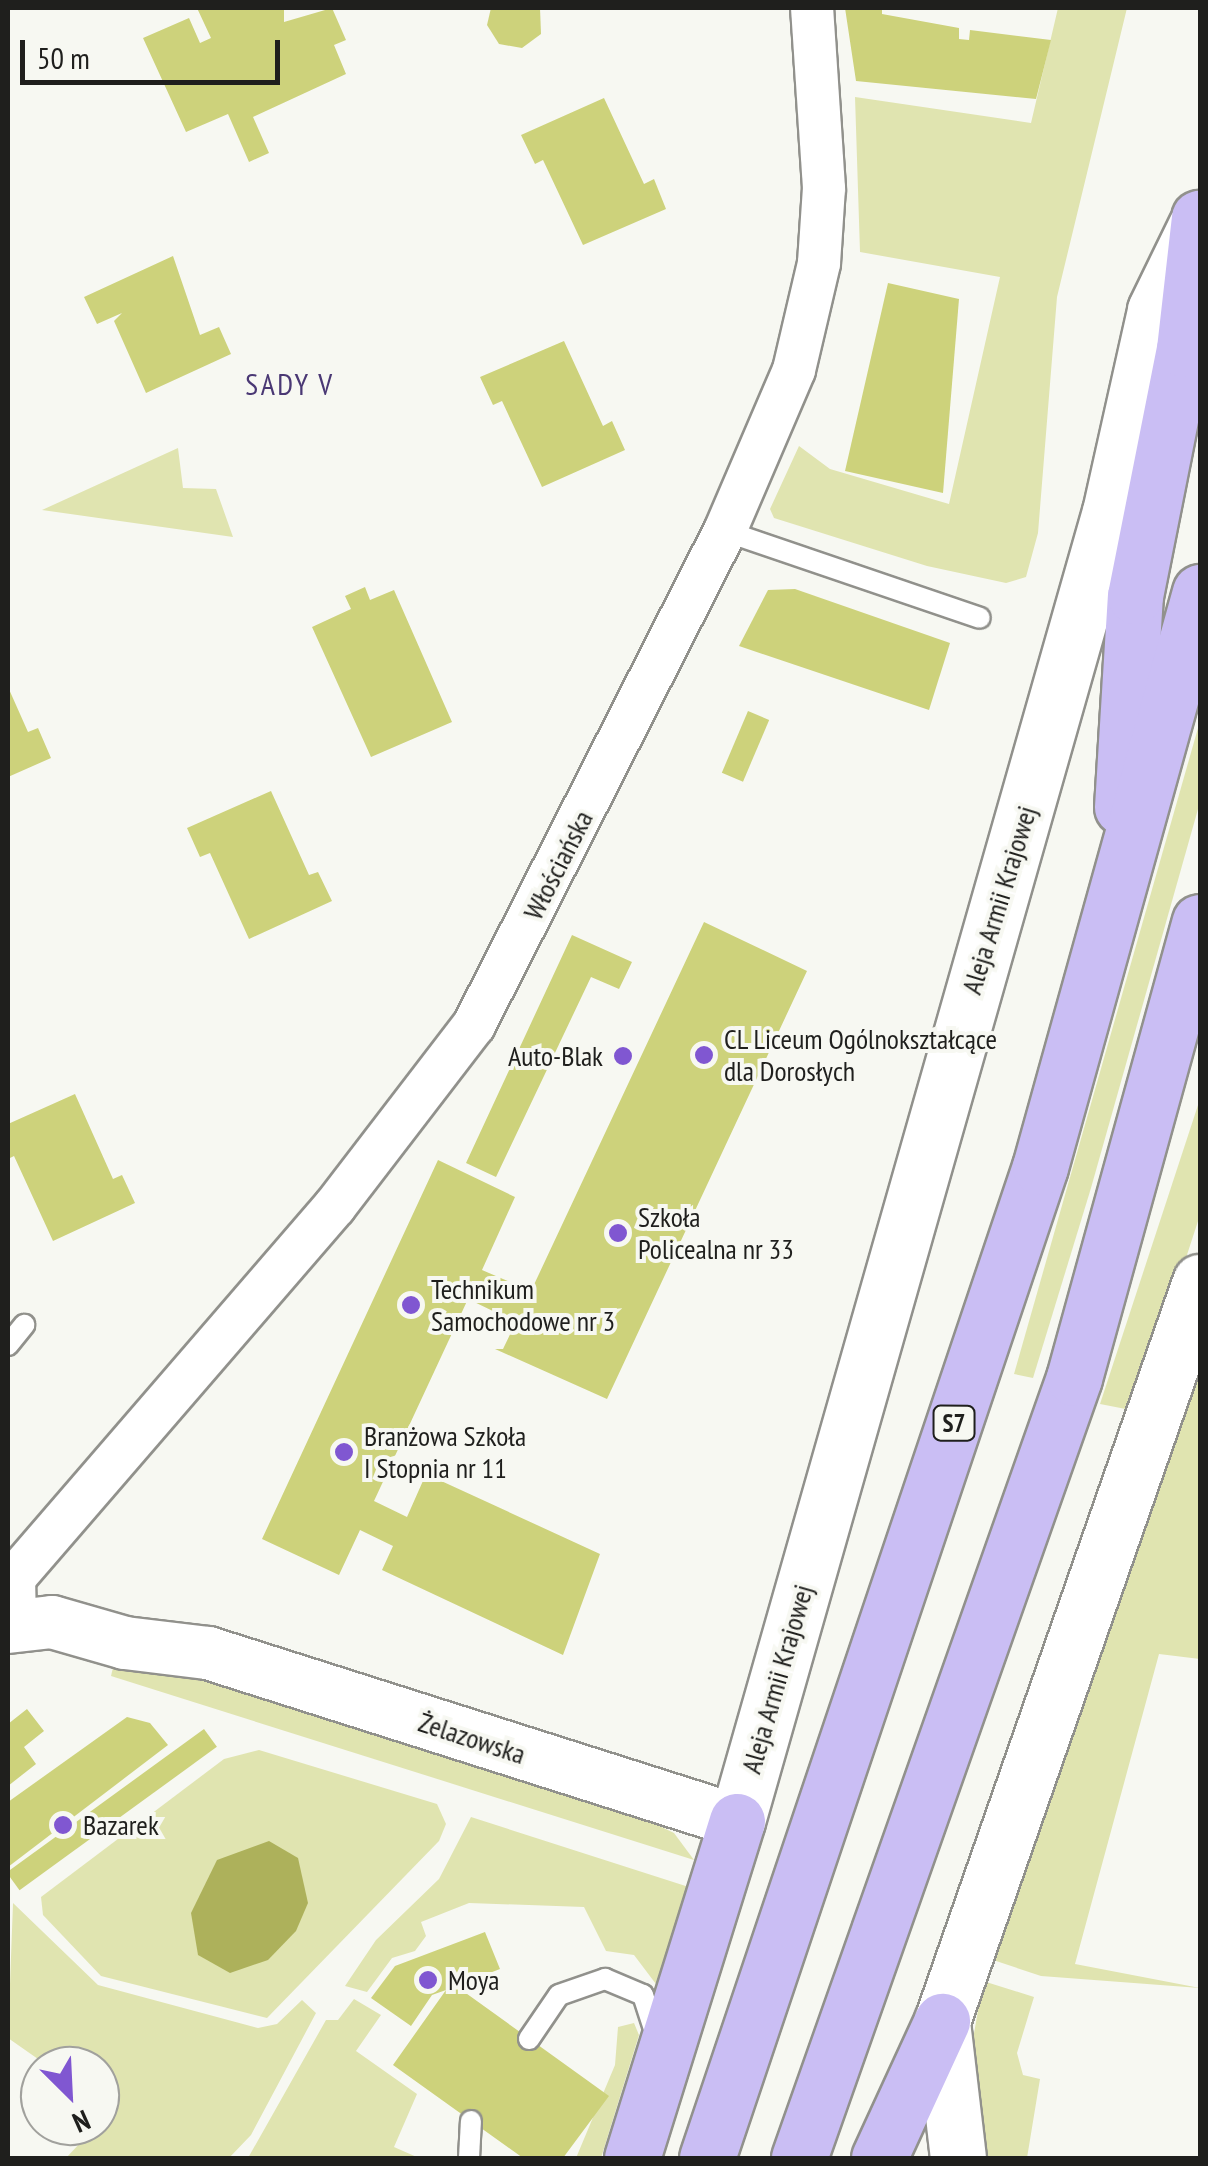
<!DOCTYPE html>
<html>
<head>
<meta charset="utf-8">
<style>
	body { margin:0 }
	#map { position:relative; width:1208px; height:2166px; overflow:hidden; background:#f7f8f2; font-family:"PT Sans Narrow",sans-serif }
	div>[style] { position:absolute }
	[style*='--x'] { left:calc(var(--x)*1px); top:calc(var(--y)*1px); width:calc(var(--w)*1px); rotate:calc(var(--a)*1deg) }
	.green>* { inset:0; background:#e0e4b0 }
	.water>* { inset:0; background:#adb15b }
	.building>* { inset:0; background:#cdd27b; transform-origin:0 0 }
	.roads { filter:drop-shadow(2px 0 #91918c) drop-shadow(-2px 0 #91918c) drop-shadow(0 2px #91918c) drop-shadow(0 -2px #91918c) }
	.service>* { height:20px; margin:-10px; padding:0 10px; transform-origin:10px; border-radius:10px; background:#fff }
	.minor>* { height:42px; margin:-21px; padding:0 21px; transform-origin:21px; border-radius:21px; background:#fff }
	.tertiary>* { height:52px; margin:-26px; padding:0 26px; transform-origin:26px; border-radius:26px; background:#fff }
	.secondary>* { height:55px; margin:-27.5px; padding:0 27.5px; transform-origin:27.5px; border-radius:27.5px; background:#fff }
	.motorway>* { height:55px; margin:-27.5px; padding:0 27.5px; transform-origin:27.5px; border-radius:27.5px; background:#cabef4 }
	.dots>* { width:28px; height:28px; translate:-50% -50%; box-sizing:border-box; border:5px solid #f7f8f2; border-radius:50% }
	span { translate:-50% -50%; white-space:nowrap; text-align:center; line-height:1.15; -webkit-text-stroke:8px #f7f8f2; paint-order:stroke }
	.shield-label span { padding:2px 8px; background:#f7f8f2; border:2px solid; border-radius:8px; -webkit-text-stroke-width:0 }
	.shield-label { font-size:25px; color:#1f1f1d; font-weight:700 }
	.street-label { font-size:28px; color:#1f1f1d }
	.poi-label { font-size:28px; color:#1f1f1d }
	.left { translate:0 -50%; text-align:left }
	.right { translate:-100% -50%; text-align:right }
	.neighbourhood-label { font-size:30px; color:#4a3874; letter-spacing:2.5px }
	.frame { position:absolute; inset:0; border:10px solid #1f1f1d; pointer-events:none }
	.north { position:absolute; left:20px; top:2046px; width:100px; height:100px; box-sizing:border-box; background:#f7f8f2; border:2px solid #a1a19d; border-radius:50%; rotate:156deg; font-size:28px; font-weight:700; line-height:40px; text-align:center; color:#1f1f1d }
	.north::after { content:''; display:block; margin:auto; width:35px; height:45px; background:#8057d1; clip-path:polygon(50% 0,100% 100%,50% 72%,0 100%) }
	.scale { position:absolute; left:20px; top:40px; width:260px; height:45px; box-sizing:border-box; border:5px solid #1f1f1d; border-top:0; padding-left:12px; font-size:30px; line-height:35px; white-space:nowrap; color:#1f1f1d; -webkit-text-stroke:8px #f7f8f2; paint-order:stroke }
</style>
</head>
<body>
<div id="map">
	<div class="green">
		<div style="clip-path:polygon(1058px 8px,1127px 8px,1057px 297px,1038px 533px,1026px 577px,1006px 583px,927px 566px,774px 518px,770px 509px,799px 446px,830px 469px,949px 504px,1000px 277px,860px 252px,855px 97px,1031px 123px)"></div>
		<div style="clip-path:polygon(178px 448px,183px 488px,216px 489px,233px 537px,42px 510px)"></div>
		<div style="clip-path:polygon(1200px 721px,1200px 802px,1091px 1188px,1033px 1378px,1014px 1374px)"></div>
		<div style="clip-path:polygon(1200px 1099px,1200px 1215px,1136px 1411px,1100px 1404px)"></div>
		<div style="clip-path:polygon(1200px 1324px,1200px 1659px,1159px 1654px,1075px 1964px,1200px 1988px,1041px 1976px,981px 1956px)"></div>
		<div style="clip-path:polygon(116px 1655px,226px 1682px,647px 1820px,674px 1833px,694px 1860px,111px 1676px)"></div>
		<div style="clip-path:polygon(259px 1750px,437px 1804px,446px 1824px,439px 1841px,267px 2018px,101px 1976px,43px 1915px,41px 1897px,224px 1759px)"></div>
		<div style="clip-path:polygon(471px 1817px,695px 1889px,662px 1992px,634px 1955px,606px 1951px,584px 1907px,469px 1903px,421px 1922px,426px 1936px,415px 1951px,392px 1958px,367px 1992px,345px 1986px,376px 1940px,439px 1879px)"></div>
		<div style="clip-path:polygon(13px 1903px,98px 1985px,258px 2028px,277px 2024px,302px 2000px,316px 2013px,251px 2135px,229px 2158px,66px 2158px,111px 2110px,100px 2103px,100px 2066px,48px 2066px,8px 2038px)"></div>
		<div style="clip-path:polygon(983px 1981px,1034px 1997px,1017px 2053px,1023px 2075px,1040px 2079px,1027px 2158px,982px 2158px,970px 2057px)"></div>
		<div style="clip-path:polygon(354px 1999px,381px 2015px,356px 2051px,417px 2094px,394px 2147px,419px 2158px,248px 2158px,326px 2020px,338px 2020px)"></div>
		<div style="clip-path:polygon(634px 2023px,639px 2035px,601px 2158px,576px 2158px,615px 2065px,618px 2027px)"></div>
	</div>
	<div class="water">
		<div style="clip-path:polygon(269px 1841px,298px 1858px,308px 1903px,296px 1931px,268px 1960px,230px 1973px,198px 1955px,191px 1913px,217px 1860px)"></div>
	</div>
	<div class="building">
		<div style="clip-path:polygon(197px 8px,284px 8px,284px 22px,332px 8px,346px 40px,334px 45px,346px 74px,253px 117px,269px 153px,249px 162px,228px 114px,186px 132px,143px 38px,189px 18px,200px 43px,211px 38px)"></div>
		<div style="clip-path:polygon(491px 8px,540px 8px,541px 34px,522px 48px,499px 44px,487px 25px)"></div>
		<div style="clip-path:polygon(845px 8px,882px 8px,882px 14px,959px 28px,959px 39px,969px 40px,970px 30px,1051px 40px,1036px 99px,856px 81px)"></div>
		<div style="clip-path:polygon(604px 98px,644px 184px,654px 179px,666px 209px,583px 245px,543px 160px,535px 164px,521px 135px)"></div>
		<div style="clip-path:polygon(173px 256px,200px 335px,219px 327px,231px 354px,146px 393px,114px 321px,122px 313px,97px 324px,84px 297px)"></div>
		<div style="clip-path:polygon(888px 283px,959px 299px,943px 493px,845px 471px)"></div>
		<div style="clip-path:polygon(564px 341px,603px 426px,612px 421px,625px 450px,542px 487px,502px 401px,493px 405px,480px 377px)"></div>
		<div style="clip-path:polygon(365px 587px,370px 600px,394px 590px,452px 722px,371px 757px,312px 627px,351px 609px,345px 596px)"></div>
		<div style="clip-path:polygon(795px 589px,950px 643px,929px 710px,739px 646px,768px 590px)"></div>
		<div style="clip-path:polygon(8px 687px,28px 732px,38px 728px,51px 758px,8px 777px)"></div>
		<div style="left:748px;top:711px;width:23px;height:67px;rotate:23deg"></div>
		<div style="clip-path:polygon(271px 791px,309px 875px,318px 872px,332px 901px,249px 939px,210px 853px,200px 857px,187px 828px)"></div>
		<div style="clip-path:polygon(704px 922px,807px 971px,607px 1399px,495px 1349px,503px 1349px,516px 1322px,468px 1299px,374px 1501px,407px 1517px,426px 1474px,600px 1554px,563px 1655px,382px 1570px,393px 1546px,360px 1530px,339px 1575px,262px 1539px,438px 1160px,515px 1197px,482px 1270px,531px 1291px)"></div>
		<div style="clip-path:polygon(572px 935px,632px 962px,619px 989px,591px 977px,496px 1177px,466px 1163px)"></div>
		<div style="clip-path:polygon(75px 1094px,113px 1179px,122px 1175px,135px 1203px,53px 1241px,14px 1156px,8px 1159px,8px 1124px)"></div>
		<div style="clip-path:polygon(27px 1709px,44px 1731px,24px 1747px,36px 1764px,8px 1786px,8px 1724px)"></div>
		<div style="clip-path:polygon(127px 1717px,150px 1723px,168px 1745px,8px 1867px,8px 1802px)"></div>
		<div style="left:204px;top:1729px;width:22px;height:244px;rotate:54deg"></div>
		<div style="clip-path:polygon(485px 1932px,500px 1969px,456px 1986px,609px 2096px,563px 2158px,523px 2158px,393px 2065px,446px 1990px,432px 1995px,411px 2026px,371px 1998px,395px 1966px)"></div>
	</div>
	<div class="roads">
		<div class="service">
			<div style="--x:725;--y:531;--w:269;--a:18.8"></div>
			<div style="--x:8;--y:1345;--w:26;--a:-51"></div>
			<div style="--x:529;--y:2039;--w:53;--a:-55.7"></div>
			<div style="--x:559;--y:1995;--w:49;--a:-19.2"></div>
			<div style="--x:605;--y:1979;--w:41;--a:22.8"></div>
			<div style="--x:643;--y:1995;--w:42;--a:72"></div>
			<div style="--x:469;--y:2158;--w:37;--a:-87"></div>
		</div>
		<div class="minor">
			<div style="--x:15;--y:1624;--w:46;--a:-91.2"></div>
			<div style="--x:14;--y:1578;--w:491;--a:-49.2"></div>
			<div style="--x:335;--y:1206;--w:228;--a:-52.5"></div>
			<div style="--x:474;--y:1025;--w:554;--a:-63.07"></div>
			<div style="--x:725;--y:531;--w:175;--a:-66.8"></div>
			<div style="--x:794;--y:370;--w:110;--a:-76.8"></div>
			<div style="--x:819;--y:263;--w:75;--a:-86.2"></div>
			<div style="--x:824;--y:188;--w:180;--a:-93.8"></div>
		</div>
		<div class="tertiary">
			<div style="--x:8;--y:1627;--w:44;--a:-6.5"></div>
			<div style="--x:52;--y:1622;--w:76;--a:16"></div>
			<div style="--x:125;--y:1643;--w:84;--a:6.9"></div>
			<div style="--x:208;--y:1653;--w:555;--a:17.62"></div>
		</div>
		<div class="secondary">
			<div style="--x:737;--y:1821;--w:1361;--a:-74.1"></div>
			<div style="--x:1110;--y:512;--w:207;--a:-77.4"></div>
			<div style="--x:1155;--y:310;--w:93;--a:-64"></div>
			<div style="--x:958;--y:2158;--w:138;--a:-96.7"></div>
			<div style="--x:942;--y:2021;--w:783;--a:-70.75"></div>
		</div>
		<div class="motorway">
			<div style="--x:1122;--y:807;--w:211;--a:-86.5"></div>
			<div style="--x:1135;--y:596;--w:252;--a:-78.8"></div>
			<div style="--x:1184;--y:349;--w:132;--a:-83.5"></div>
			<div style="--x:632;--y:2158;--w:353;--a:-72.7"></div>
			<div style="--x:707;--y:2158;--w:1045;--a:-71.43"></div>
			<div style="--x:1040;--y:1167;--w:597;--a:-74.45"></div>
			<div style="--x:799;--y:2158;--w:827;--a:-70.58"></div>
			<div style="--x:1074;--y:1378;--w:473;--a:-74.6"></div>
			<div style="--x:879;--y:2158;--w:151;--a:-65.3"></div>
		</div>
	</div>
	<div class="dots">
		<div style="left:704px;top:1055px;background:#8057d1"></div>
		<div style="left:623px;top:1056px;background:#8057d1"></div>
		<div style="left:618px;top:1233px;background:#8057d1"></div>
		<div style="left:411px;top:1305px;background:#8057d1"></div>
		<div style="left:344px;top:1452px;background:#8057d1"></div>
		<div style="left:63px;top:1825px;background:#8057d1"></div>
		<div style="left:428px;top:1980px;background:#8057d1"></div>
	</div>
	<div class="shield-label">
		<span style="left:954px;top:1423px">S7</span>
	</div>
	<div class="street-label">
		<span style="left:558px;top:865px;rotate:-63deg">Włościańska</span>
		<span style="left:999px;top:900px;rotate:-73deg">Aleja Armii Krajowej</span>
		<span style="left:777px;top:1679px;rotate:-74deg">Aleja Armii Krajowej</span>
		<span style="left:472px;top:1738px;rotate:18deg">Żelazowska</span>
	</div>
	<div class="poi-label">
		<span class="left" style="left:724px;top:1055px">CL Liceum Ogólnokształcące<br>dla Dorosłych</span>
		<span class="right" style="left:603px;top:1056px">Auto-Blak</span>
		<span class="left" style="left:638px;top:1233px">Szkoła<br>Policealna nr 33</span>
		<span class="left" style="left:431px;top:1305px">Technikum<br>Samochodowe nr 3</span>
		<span class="left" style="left:364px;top:1452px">Branżowa Szkoła<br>I Stopnia nr 11</span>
		<span class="left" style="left:83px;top:1825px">Bazarek</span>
		<span class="left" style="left:448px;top:1980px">Moya</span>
	</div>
	<div class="neighbourhood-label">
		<span style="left:290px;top:384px">SADY V</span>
	</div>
	<div class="frame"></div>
	<div class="north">N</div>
	<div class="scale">50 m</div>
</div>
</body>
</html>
